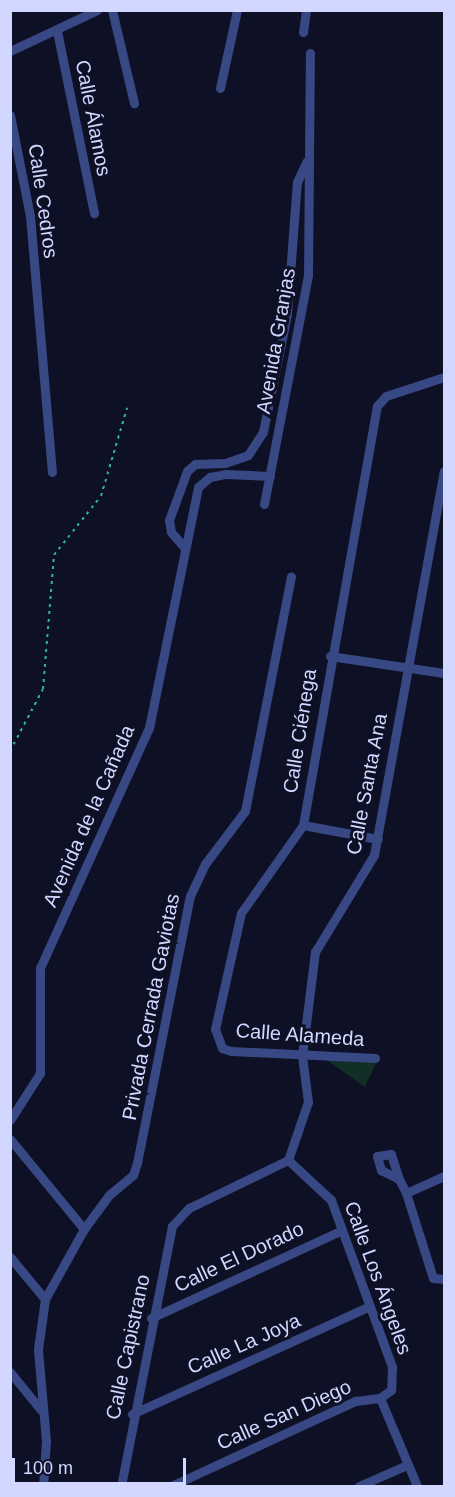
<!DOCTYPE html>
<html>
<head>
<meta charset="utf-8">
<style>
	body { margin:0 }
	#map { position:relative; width:455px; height:1497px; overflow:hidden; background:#0e1025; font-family:Arial,sans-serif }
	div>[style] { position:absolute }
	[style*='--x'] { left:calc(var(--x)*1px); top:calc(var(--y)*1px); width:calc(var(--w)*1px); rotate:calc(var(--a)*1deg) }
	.green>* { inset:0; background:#112f26 }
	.path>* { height:2px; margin-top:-1px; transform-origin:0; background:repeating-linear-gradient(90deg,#2db88d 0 3px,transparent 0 7.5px) }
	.minor>* { height:9px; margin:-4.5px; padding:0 4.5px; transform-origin:4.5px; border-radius:4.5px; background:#384884 }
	span { translate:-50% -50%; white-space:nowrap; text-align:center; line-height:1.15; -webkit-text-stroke:6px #0e1025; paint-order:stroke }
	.street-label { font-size:20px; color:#d2d7ff }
	.frame { position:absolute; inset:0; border:12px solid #d2d7ff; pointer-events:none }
	.scale { position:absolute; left:12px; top:1458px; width:174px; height:27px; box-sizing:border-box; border:3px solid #d2d7ff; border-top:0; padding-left:8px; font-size:18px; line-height:21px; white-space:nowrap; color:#d2d7ff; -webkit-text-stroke:4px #0e1025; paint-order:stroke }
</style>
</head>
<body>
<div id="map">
	<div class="green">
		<div style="clip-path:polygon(325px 1059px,376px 1063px,365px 1087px)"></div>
	</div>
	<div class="path">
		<div style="--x:10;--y:751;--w:70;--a:-62"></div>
		<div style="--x:43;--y:689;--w:134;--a:-85.3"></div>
		<div style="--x:54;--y:555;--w:75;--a:-51.5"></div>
		<div style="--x:101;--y:496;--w:92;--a:-73.5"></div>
	</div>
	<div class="minor">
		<div style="--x:112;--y:10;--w:96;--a:76.7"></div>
		<div style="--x:57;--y:31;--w:186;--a:78.5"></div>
		<div style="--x:303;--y:32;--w:22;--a:-82"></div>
		<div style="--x:10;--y:51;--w:96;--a:-25.2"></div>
		<div style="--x:220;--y:88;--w:80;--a:-77.7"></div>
		<div style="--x:10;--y:115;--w:103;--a:78.8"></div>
		<div style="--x:30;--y:216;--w:257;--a:85.1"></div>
		<div style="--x:264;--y:504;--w:233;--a:-79.1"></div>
		<div style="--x:308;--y:275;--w:222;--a:-89.5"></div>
		<div style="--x:184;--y:547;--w:20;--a:-131"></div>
		<div style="--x:171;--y:532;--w:12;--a:-99"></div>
		<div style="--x:169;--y:520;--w:52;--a:-69.8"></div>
		<div style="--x:187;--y:471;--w:11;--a:-41"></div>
		<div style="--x:195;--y:464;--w:30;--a:-2"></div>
		<div style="--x:225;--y:463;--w:24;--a:-19"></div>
		<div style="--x:248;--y:455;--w:27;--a:-57"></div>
		<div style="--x:263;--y:432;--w:120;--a:-78.5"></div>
		<div style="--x:287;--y:314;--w:132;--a:-85.7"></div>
		<div style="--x:297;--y:182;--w:23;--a:-65"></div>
		<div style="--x:330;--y:656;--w:115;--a:8.5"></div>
		<div style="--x:303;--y:825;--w:76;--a:10.6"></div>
		<div style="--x:375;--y:1058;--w:144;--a:-177.2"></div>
		<div style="--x:231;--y:1051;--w:9;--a:-162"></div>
		<div style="--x:222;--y:1048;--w:20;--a:-110"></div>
		<div style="--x:215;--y:1029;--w:119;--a:-77.4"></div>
		<div style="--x:241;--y:913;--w:108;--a:-54.8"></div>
		<div style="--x:303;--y:825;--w:425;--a:-80"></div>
		<div style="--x:377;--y:406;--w:13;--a:-48"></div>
		<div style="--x:386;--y:396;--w:61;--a:-18.1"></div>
		<div style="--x:10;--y:1120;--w:56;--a:-57.4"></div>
		<div style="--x:40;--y:1073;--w:105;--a:-90"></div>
		<div style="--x:40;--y:968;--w:264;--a:-65.6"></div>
		<div style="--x:149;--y:728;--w:246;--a:-78.5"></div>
		<div style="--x:198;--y:487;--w:16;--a:-40"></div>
		<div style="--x:210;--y:477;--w:15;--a:-11"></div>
		<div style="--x:225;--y:474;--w:45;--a:2.5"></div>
		<div style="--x:10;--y:1139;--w:117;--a:50.6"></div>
		<div style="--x:288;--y:1160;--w:61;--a:-71"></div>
		<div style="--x:308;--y:1102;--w:46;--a:-97.4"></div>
		<div style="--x:302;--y:1056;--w:105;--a:-82.9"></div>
		<div style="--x:315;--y:952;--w:114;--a:-58.7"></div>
		<div style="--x:374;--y:855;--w:390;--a:-79.7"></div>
		<div style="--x:288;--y:1160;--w:59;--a:42.9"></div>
		<div style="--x:331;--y:1200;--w:178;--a:69.9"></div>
		<div style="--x:392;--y:1367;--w:23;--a:92"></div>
		<div style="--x:391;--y:1390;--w:14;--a:144"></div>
		<div style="--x:380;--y:1398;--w:95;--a:67.2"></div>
		<div style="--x:399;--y:1179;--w:26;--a:-108"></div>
		<div style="--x:391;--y:1154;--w:14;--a:172"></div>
		<div style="--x:377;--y:1156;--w:15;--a:74"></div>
		<div style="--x:381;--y:1170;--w:20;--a:27"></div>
		<div style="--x:399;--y:1179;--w:16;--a:63"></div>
		<div style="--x:406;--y:1193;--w:89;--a:72.4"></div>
		<div style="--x:433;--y:1278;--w:11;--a:5"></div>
		<div style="--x:406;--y:1193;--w:42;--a:-24.1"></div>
		<div style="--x:10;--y:1257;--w:55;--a:50.2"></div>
		<div style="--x:151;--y:1318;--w:210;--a:-24.7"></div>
		<div style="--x:10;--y:1372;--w:49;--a:50.8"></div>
		<div style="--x:132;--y:1414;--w:261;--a:-24.4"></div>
		<div style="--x:10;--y:1483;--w:5;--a:37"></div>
		<div style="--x:43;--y:1486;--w:45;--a:-86.2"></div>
		<div style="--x:46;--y:1441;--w:92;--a:-95"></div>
		<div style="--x:38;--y:1349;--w:50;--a:-82"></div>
		<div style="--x:45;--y:1299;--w:80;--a:-60.9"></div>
		<div style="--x:84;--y:1229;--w:42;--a:-53.7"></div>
		<div style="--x:109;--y:1195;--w:31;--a:-40"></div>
		<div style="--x:133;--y:1175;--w:13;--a:-72"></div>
		<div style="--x:137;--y:1163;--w:272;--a:-78.8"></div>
		<div style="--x:190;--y:896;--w:35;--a:-65"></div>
		<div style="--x:205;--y:864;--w:66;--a:-53"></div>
		<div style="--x:245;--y:811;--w:239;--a:-78.9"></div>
		<div style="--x:121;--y:1486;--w:265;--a:-78.9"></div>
		<div style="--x:172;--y:1226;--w:25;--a:-47"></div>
		<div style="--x:189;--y:1208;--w:110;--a:-25.9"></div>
		<div style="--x:171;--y:1486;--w:203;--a:-24.8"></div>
		<div style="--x:355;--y:1401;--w:25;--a:-7"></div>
		<div style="--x:359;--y:1486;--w:52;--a:-23.6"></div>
	</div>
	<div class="street-label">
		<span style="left:93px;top:118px;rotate:79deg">Calle Álamos</span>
		<span style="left:43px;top:201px;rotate:82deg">Calle Cedros</span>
		<span style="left:276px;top:341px;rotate:-80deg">Avenida Granjas</span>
		<span style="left:300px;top:731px;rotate:-81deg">Calle Ciénega</span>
		<span style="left:367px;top:784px;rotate:-79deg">Calle Santa Ana</span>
		<span style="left:89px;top:816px;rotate:-66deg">Avenida de la Cañada</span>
		<span style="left:151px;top:1007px;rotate:-79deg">Privada Cerrada Gaviotas</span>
		<span style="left:300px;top:1035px;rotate:4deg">Calle Alameda</span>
		<span style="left:239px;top:1257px;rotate:-25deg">Calle El Dorado</span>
		<span style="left:378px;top:1278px;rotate:70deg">Calle Los Ángeles</span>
		<span style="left:244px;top:1344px;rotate:-24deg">Calle La Joya</span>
		<span style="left:128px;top:1347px;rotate:-78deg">Calle Capistrano</span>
		<span style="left:284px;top:1415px;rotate:-24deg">Calle San Diego</span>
	</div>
	<div class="frame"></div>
	<div class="scale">100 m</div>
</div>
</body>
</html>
